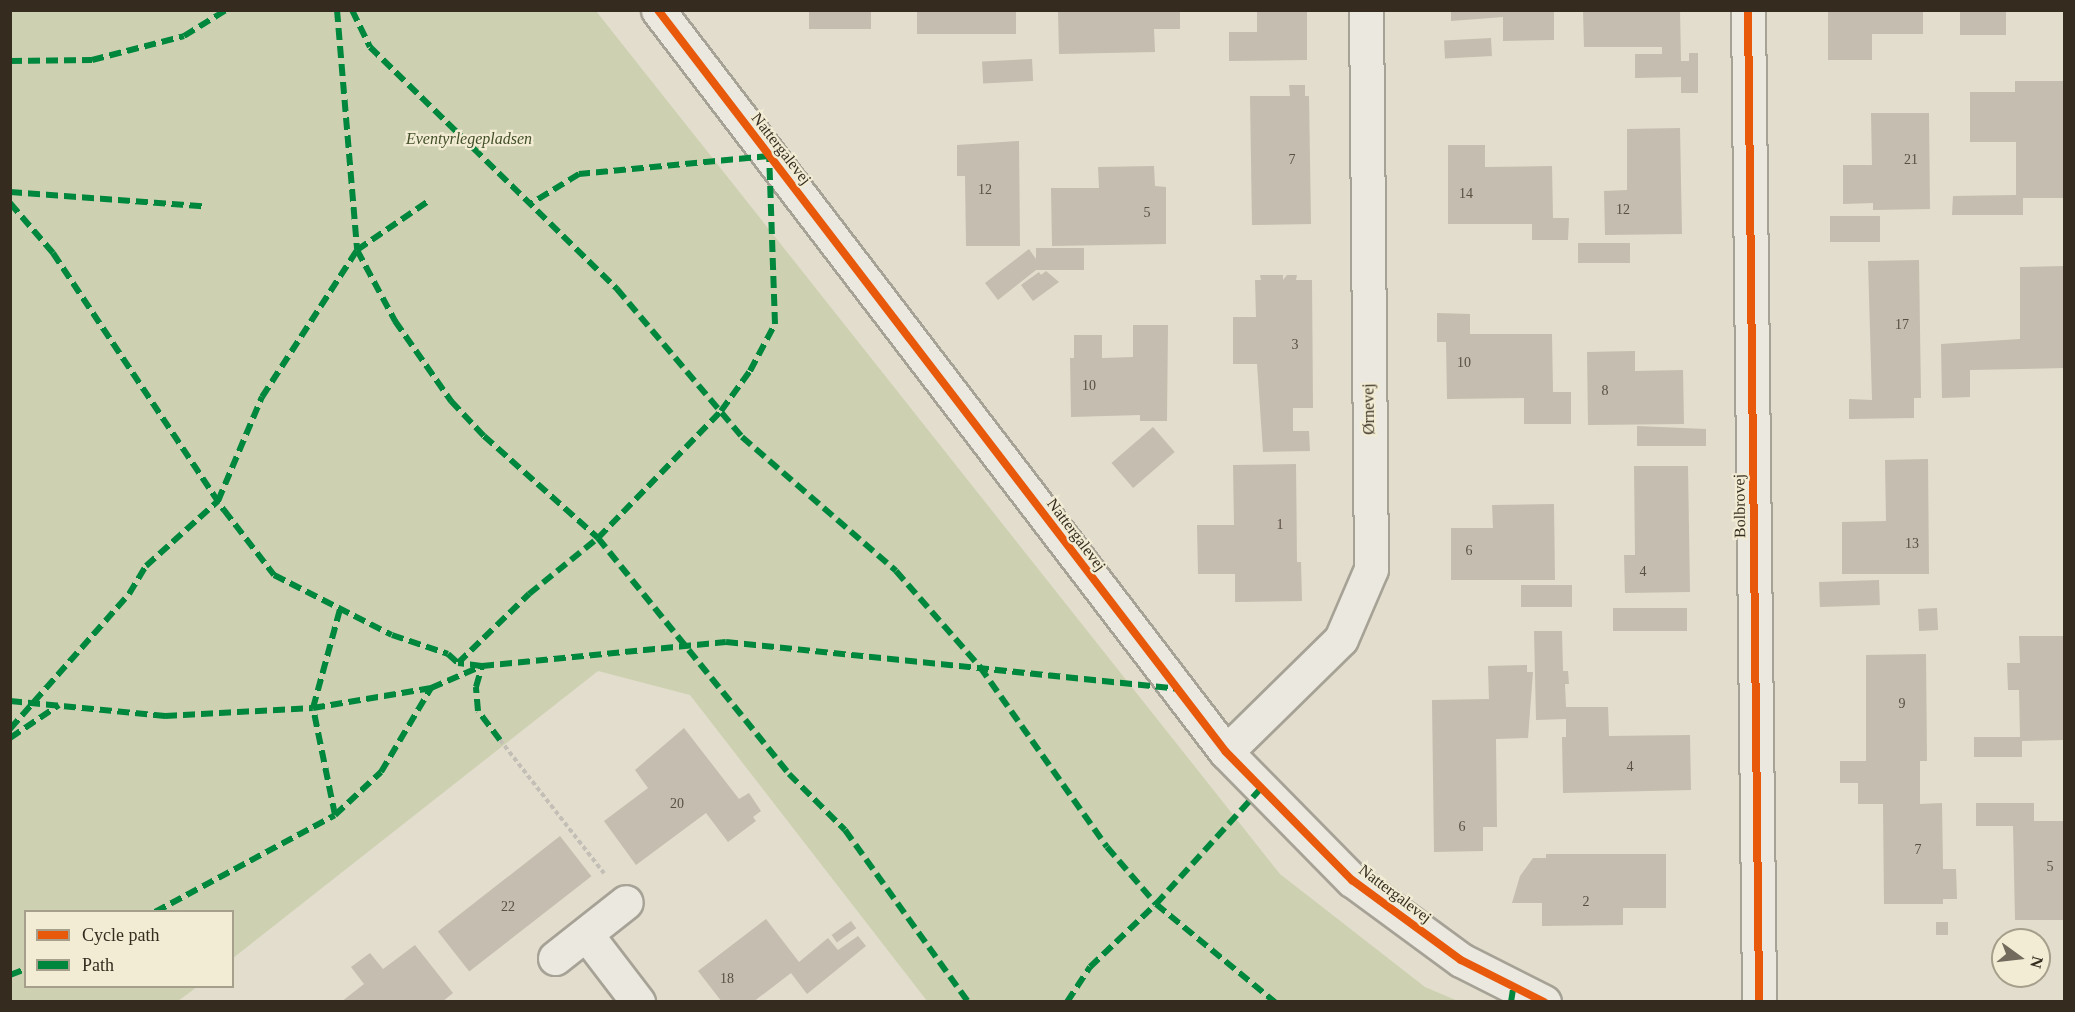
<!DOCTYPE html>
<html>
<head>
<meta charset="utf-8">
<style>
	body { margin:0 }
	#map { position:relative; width:2075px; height:1012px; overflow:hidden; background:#e2ddcd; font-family:Georgia,serif }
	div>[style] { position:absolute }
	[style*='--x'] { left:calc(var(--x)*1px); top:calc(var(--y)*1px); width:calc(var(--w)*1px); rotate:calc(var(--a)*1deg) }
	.green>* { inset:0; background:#ced1b1 }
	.building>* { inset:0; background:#c5bdaf; transform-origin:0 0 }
	.path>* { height:4px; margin-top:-2px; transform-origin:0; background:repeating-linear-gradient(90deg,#c3bfb6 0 4.5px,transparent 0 7.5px) }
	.roads { filter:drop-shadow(2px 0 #a7a296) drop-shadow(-2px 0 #a7a296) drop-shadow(0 2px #a7a296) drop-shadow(0 -2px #a7a296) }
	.street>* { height:33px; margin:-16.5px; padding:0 16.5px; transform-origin:16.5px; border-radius:16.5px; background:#eae8df }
	.secondary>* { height:33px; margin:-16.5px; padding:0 16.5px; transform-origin:16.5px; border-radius:16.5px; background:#eae8df }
	.quiet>* { height:6px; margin-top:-3px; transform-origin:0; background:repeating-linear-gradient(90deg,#00873e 0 12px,transparent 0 18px) }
	.cycleway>* { height:8px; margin:-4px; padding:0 4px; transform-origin:4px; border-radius:4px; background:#e8590c }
	span { translate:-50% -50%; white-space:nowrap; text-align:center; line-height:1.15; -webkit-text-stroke:4.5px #f2ecd4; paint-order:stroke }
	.number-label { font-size:14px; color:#595043 }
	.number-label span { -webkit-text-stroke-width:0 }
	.park-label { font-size:16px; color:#424f28; font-style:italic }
	.street-label { font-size:16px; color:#352c1f }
	.frame { position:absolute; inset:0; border:12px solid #352c1f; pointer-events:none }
	.legend { position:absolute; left:24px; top:910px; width:210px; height:78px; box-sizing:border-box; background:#f2ecd4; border:2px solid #a69f8c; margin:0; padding:8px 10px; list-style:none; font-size:18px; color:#352c1f }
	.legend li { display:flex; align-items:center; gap:12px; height:30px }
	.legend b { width:30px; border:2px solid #a69f8c }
	.north { position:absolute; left:1991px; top:928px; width:60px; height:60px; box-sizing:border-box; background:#f2ecd4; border:2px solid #a69f8c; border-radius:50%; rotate:105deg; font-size:16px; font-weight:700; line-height:24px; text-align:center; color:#352c1f }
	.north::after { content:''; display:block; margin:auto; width:21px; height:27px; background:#726a5c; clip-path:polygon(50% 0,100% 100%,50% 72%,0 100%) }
</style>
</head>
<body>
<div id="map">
	<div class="green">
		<div style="clip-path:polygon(10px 11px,596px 11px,1280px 874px,1425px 987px,1458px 1001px,927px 1001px,690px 695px,598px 671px,233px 958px,232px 912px,26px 912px,26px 986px,197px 987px,178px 1001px,11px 1001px)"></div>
	</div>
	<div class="building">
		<div style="left:809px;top:10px;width:62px;height:19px"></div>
		<div style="left:917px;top:10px;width:99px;height:24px"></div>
		<div style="clip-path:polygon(1058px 10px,1180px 10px,1180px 29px,1154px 29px,1155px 52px,1059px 54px)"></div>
		<div style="clip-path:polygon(1257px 10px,1307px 10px,1307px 60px,1229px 61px,1229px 32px,1257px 32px)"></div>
		<div style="clip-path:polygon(1451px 10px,1554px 10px,1554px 40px,1503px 41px,1503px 17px,1451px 21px)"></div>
		<div style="clip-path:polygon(1583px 10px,1680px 10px,1681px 61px,1689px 61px,1689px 53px,1698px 53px,1698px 93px,1681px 93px,1681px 77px,1635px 78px,1635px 54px,1662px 54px,1662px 47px,1584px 47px)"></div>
		<div style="clip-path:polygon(1828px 10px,1923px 10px,1923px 34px,1872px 34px,1872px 60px,1828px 60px)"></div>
		<div style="left:1960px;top:10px;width:46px;height:25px"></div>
		<div style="left:1491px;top:38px;width:18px;height:47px;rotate:87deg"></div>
		<div style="left:1032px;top:59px;width:22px;height:50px;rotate:87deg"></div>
		<div style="clip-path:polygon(2015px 81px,2064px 81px,2064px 198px,2023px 198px,2023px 215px,1952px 215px,1953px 196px,2016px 195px,2016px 142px,1970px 142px,1970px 92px,2015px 92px)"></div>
		<div style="clip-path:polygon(1289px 85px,1305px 85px,1305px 96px,1309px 96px,1311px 224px,1252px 225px,1250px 96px,1290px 96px)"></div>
		<div style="clip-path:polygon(1871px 113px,1929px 113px,1930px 209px,1873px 210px,1873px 203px,1843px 204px,1843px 165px,1872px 165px)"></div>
		<div style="clip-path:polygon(1680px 128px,1682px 234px,1605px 235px,1604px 191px,1627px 190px,1627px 129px)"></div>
		<div style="clip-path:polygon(1019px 141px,1020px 246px,966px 246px,965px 176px,957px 176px,957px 145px)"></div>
		<div style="clip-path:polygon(1448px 145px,1485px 145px,1485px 167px,1552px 166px,1553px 218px,1569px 218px,1568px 240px,1532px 240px,1532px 224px,1448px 224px)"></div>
		<div style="clip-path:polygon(1154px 166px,1155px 186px,1166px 187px,1166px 244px,1052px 246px,1051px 188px,1099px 188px,1098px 167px)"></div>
		<div style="left:1830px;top:216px;width:50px;height:26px"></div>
		<div style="left:1630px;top:243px;width:20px;height:52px;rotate:90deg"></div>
		<div style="clip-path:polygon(1036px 248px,1084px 248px,1084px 270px,1036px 270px,998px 300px,985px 283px,1029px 249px,1036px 259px)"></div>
		<div style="clip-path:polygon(1919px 260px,1921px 398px,1914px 398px,1914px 418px,1849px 419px,1849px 399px,1872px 400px,1868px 261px)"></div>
		<div style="clip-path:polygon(2064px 266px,2064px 368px,1970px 370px,1970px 397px,1942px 398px,1941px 344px,2020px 339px,2020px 267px)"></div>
		<div style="clip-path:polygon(1046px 271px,1059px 282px,1033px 301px,1021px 285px,1039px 272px,1041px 275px)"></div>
		<div style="clip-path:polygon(1260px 275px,1283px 275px,1283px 280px,1287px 275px,1297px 275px,1296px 280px,1312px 280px,1313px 408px,1293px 408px,1293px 431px,1309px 431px,1310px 451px,1263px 452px,1257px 364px,1233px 364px,1233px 317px,1256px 317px,1255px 280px,1261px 280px)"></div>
		<div style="clip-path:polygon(1437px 313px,1470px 314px,1470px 334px,1552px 334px,1553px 392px,1571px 392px,1571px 424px,1524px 424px,1524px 398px,1447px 399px,1446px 342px,1437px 342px)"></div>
		<div style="clip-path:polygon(1133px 325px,1168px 325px,1167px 421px,1140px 421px,1140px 415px,1071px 417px,1070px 358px,1074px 358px,1074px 335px,1102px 335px,1102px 358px,1133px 357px)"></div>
		<div style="clip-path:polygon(1635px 351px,1635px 371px,1683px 370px,1684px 424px,1588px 425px,1587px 352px)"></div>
		<div style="clip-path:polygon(1637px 426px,1706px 429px,1706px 446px,1637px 446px)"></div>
		<div style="left:1153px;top:427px;width:33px;height:55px;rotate:49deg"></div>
		<div style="clip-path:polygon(1928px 459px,1929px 574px,1842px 574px,1842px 522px,1886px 521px,1885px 460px)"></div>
		<div style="clip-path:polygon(1296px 464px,1297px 562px,1301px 562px,1302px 601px,1235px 602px,1235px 574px,1198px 574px,1197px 525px,1234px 525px,1233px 465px)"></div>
		<div style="clip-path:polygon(1634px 466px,1688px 466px,1690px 592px,1625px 593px,1624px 555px,1635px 555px)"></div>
		<div style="clip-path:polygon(1554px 504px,1555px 580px,1451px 580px,1451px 528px,1493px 528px,1492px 505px)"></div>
		<div style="left:1879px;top:580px;width:25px;height:60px;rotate:88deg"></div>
		<div style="left:1572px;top:585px;width:22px;height:51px;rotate:90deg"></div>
		<div style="left:1687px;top:608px;width:23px;height:74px;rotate:90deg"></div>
		<div style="left:1937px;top:608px;width:22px;height:19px;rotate:87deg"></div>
		<div style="clip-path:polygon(1534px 631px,1562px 631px,1563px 671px,1568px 671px,1569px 684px,1565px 684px,1566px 707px,1608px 707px,1609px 736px,1690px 735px,1691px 790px,1563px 793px,1562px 737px,1566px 737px,1566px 719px,1536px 720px)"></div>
		<div style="clip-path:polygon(2019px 636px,2064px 636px,2064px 740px,2022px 741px,2022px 757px,1974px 757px,1974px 737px,2020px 737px,2019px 690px,2008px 690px,2007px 663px,2020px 663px)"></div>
		<div style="clip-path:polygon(1926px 654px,1927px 761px,1920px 761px,1920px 804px,1942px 803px,1943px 869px,1956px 869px,1957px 899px,1943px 899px,1943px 904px,1884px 904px,1883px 804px,1858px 804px,1858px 783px,1840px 783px,1840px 761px,1866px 761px,1866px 655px)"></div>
		<div style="clip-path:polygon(1527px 665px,1527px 672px,1533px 672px,1528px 738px,1496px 739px,1497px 827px,1483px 827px,1483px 851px,1434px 852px,1432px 700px,1489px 699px,1488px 666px)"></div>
		<div style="clip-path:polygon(684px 728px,739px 799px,749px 793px,761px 811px,753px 817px,756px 821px,728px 842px,706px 813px,636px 865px,604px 821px,648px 788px,635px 770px)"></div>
		<div style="clip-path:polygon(1976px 803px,2034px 803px,2034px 821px,2064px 821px,2064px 920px,2015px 920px,2013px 826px,1976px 826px)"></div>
		<div style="left:560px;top:836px;width:51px;height:155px;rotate:52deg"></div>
		<div style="clip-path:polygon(1546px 854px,1666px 854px,1666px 908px,1623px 908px,1623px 925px,1542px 926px,1542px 903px,1512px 903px,1520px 876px,1533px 858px,1546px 858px)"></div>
		<div style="clip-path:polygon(766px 919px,799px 962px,828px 938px,838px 950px,858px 936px,866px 946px,807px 994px,791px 973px,753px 1002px,722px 1002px,698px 971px)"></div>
		<div style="left:851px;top:921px;width:9px;height:24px;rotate:54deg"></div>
		<div style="left:1936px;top:922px;width:12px;height:13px"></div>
		<div style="clip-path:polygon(415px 945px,453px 993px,442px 1002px,341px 1002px,364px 984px,351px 967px,370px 953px,383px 969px)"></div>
	</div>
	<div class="path">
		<div style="--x:500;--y:740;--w:169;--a:52"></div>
	</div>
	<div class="roads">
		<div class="street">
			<div style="--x:1226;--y:752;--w:161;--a:-44.5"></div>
			<div style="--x:1341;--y:639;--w:76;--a:-66.8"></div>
			<div style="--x:1371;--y:569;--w:559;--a:-90.51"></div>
			<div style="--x:586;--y:934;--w:86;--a:52.6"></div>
			<div style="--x:555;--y:958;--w:90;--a:-38.3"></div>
		</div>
		<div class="secondary">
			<div style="--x:658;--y:10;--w:934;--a:52.57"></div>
			<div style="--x:1226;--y:752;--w:180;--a:45.5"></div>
			<div style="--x:1352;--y:880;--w:135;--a:36.3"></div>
			<div style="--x:1461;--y:960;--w:93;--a:26.8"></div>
			<div style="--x:1748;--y:10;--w:992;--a:89.36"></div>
		</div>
	</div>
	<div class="quiet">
		<div style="--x:337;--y:10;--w:241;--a:85.2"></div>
		<div style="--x:357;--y:250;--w:81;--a:61.8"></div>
		<div style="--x:395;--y:321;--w:98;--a:55"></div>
		<div style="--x:451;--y:401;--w:48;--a:46.7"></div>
		<div style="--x:484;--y:436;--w:153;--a:41.8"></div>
		<div style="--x:598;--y:538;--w:304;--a:51"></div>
		<div style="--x:789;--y:774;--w:79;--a:45"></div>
		<div style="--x:845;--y:830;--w:211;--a:54.4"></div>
		<div style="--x:352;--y:10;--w:41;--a:64.1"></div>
		<div style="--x:370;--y:47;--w:346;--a:44.4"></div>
		<div style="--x:617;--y:289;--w:194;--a:49.8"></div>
		<div style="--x:742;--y:437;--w:204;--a:41"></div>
		<div style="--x:896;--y:571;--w:128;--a:48.8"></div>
		<div style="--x:980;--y:667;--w:220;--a:54.8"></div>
		<div style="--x:1107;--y:847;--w:75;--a:49.3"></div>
		<div style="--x:1156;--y:904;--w:154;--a:39.5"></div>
		<div style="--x:10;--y:61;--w:82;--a:-0.7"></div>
		<div style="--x:92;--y:60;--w:95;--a:-14.6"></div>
		<div style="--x:184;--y:36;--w:49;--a:-31.8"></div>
		<div style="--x:10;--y:192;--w:193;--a:4.2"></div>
		<div style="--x:10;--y:203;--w:66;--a:49.3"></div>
		<div style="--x:53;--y:253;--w:309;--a:56.4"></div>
		<div style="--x:224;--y:510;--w:82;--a:52.4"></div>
		<div style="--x:274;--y:575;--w:132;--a:27"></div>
		<div style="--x:392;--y:635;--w:59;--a:18.7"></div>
		<div style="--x:448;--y:654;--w:13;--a:42"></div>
		<div style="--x:10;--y:701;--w:156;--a:5.5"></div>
		<div style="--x:165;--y:716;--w:148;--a:-3.1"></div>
		<div style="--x:313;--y:708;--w:120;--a:-9.6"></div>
		<div style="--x:10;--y:729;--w:180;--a:-48.6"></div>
		<div style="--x:129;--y:594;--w:33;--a:-59"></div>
		<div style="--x:146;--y:566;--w:97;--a:-42.1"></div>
		<div style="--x:218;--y:501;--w:113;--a:-67.1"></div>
		<div style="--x:262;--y:397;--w:175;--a:-57.1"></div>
		<div style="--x:357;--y:250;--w:88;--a:-34.4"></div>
		<div style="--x:10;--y:738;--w:59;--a:-34"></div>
		<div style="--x:500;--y:740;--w:36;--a:-127"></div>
		<div style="--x:478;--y:711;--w:24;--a:-95"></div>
		<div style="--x:476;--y:687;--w:22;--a:-74"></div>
		<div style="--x:482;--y:666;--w:24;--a:-173"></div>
		<div style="--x:458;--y:663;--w:99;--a:-44.2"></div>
		<div style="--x:529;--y:594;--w:89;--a:-39.1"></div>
		<div style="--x:598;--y:538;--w:177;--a:-45.9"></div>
		<div style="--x:721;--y:411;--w:49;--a:-54.1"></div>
		<div style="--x:750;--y:371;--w:53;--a:-62"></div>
		<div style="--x:775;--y:324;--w:168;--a:-92"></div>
		<div style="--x:769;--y:156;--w:191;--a:174.6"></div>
		<div style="--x:579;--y:174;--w:57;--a:148.5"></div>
		<div style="--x:335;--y:815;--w:109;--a:-101.6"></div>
		<div style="--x:313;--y:708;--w:103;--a:-74.7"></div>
		<div style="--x:155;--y:912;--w:204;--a:-28.3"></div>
		<div style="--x:335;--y:815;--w:63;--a:-43.1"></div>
		<div style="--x:381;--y:772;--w:98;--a:-59.2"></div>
		<div style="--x:431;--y:688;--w:56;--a:-23.3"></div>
		<div style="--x:482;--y:666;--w:245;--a:-5.6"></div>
		<div style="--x:726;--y:642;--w:454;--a:5.9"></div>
		<div style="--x:10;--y:975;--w:17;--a:-21"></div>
		<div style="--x:1067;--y:1002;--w:42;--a:-56.7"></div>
		<div style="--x:1090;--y:967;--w:91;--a:-43.7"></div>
		<div style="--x:1156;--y:904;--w:156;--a:-47.8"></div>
		<div style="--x:1511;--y:1002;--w:13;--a:-81"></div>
	</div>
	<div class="cycleway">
		<div style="--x:658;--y:10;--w:934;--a:52.57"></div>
		<div style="--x:1226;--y:752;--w:180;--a:45.5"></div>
		<div style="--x:1352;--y:880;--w:135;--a:36.3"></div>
		<div style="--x:1461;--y:960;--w:93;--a:26.8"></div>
		<div style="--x:1748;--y:10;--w:992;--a:89.36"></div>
	</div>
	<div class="number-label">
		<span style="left:1292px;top:160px">7</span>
		<span style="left:1911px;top:160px">21</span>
		<span style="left:985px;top:190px">12</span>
		<span style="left:1466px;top:194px">14</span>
		<span style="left:1623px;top:210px">12</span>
		<span style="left:1147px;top:213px">5</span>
		<span style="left:1902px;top:325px">17</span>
		<span style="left:1295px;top:345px">3</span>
		<span style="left:1464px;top:363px">10</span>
		<span style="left:1089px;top:386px">10</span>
		<span style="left:1605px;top:391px">8</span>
		<span style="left:1280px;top:525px">1</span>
		<span style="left:1912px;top:544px">13</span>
		<span style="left:1469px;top:551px">6</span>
		<span style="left:1643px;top:572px">4</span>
		<span style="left:1902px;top:704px">9</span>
		<span style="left:1630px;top:767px">4</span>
		<span style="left:677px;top:804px">20</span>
		<span style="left:1462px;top:827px">6</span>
		<span style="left:1918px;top:850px">7</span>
		<span style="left:2050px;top:867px">5</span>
		<span style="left:1586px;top:902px">2</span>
		<span style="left:508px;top:907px">22</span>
		<span style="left:727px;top:979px">18</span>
	</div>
	<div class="park-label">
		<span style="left:469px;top:139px">Eventyrlegepladsen</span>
	</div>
	<div class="street-label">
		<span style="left:781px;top:149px;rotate:52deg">Nattergalevej</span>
		<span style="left:1369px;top:409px;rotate:-91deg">Ørnevej</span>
		<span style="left:1740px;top:506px;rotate:-91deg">Bolbrovej</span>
		<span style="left:1076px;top:535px;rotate:53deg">Nattergalevej</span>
		<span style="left:1395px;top:894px;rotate:37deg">Nattergalevej</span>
	</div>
	<div class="frame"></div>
	<ul class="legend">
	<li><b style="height:8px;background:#e8590c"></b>Cycle path</li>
	<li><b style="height:8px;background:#00873e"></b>Path</li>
	</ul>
	<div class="north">N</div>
</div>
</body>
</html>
